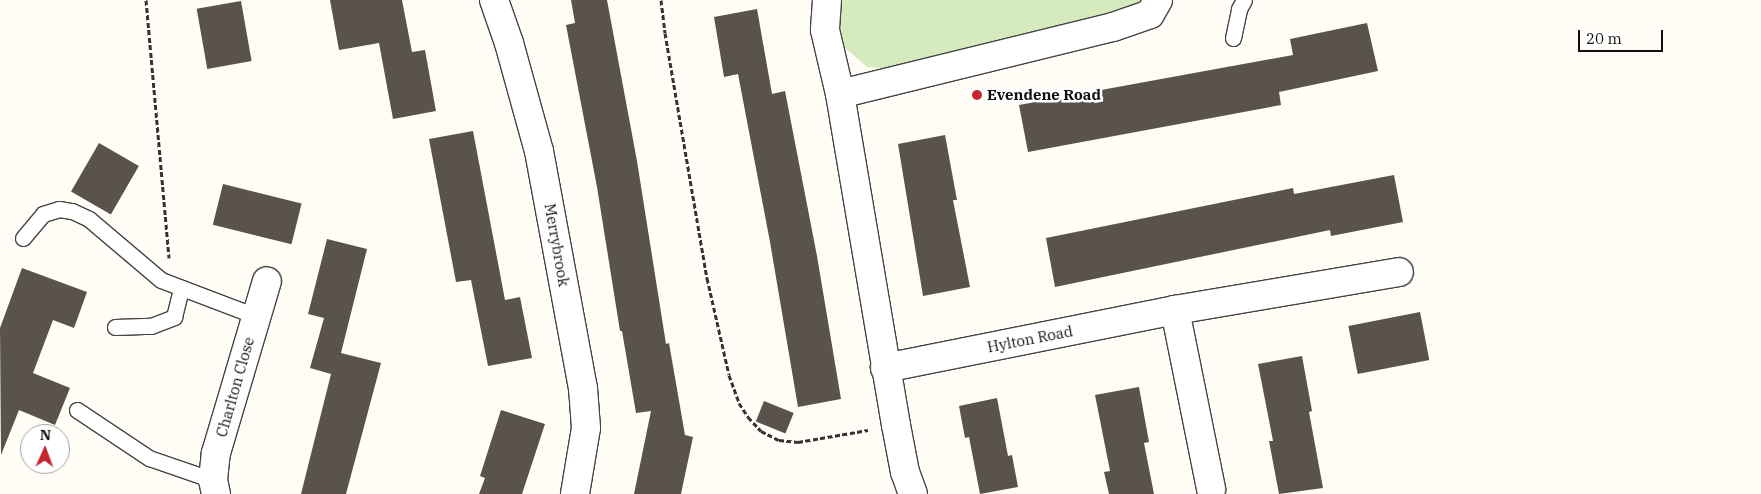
<!DOCTYPE html>
<html>
<head>
<meta charset="utf-8">
<style>
	body { margin:0 }
	#map { position:relative; width:1761px; height:494px; overflow:hidden; background:#fffdf5; font-family:"IBM Plex Serif",serif }
	div>[style] { position:absolute }
	[style*='--x'] { left:calc(var(--x)*1px); top:calc(var(--y)*1px); width:calc(var(--w)*1px); rotate:calc(var(--a)*1deg) }
	.green>* { inset:0; background:#d5ebbd }
	.building>* { inset:0; background:#5a524d; transform-origin:0 0 }
	.path>* { height:3px; margin-top:-1.5px; transform-origin:0; background:repeating-linear-gradient(90deg,#333 0 5px,transparent 0 7.5px) }
	.roads { filter:drop-shadow(1px 0 #444) drop-shadow(-1px 0 #444) drop-shadow(0 1px #444) drop-shadow(0 -1px #444) }
	.lane>* { height:15px; margin:-7.5px; padding:0 7.5px; transform-origin:7.5px; border-radius:7.5px; background:#fff }
	.street>* { height:28px; margin:-14px; padding:0 14px; transform-origin:14px; border-radius:14px; background:#fff }
	.dots>* { width:14px; height:14px; translate:-50% -50%; box-sizing:border-box; border:2px solid #fff; border-radius:50% }
	span { translate:-50% -50%; white-space:nowrap; text-align:center; line-height:1.15; -webkit-text-stroke:5px #fff; paint-order:stroke }
	.poi-label { font-size:15px; color:#111; font-weight:700 }
	.left { translate:0 -50%; text-align:left }
	.street-label { font-size:15px; color:#111 }
	.north { position:absolute; left:20px; top:424px; width:50px; height:50px; box-sizing:border-box; background:#fff; border:1px solid #a0a0a0; border-radius:50%; rotate:2deg; font-size:14px; font-weight:700; line-height:20px; text-align:center; color:#111 }
	.north::after { content:''; display:block; margin:auto; width:18px; height:22px; background:#c4262e; clip-path:polygon(50% 0,100% 100%,50% 72%,0 100%) }
	.scale { position:absolute; left:1578px; top:30px; width:85px; height:22px; box-sizing:border-box; border:2px solid #111; border-top:0; padding-left:6px; font-size:15px; line-height:18px; white-space:nowrap; color:#111; -webkit-text-stroke:4px #fff; paint-order:stroke }
</style>
</head>
<body>
<div id="map">
	<div class="green">
		<div style="clip-path:polygon(841px 0,1142px 0,1138px 5px,1101px 20px,921px 60px,889px 69px,867px 67px,844px 47px,840px 19px)"></div>
	</div>
	<div class="building">
		<div style="clip-path:polygon(330px 0,402px 0,412px 52px,425px 50px,436px 111px,393px 119px,379px 43px,339px 50px)"></div>
		<div style="clip-path:polygon(571px 0,607px 0,637px 161px,666px 344px,669px 343px,685px 435px,693px 437px,681px 494px,634px 494px,651px 411px,636px 413px,622px 331px,620px 331px,597px 187px,566px 25px,575px 23px)"></div>
		<div style="left:241px;top:1px;width:61px;height:45px;rotate:80deg"></div>
		<div style="clip-path:polygon(757px 9px,772px 94px,785px 91px,817px 256px,841px 399px,798px 407px,770px 242px,738px 74px,724px 77px,714px 17px)"></div>
		<div style="clip-path:polygon(1367px 23px,1378px 71px,1279px 92px,1281px 105px,1028px 152px,1019px 105px,1293px 55px,1290px 39px)"></div>
		<div style="clip-path:polygon(473px 131px,505px 300px,520px 297px,532px 358px,488px 366px,471px 280px,456px 282px,429px 139px)"></div>
		<div style="clip-path:polygon(945px 135px,957px 200px,953px 200px,970px 287px,923px 296px,898px 144px)"></div>
		<div style="left:99px;top:143px;width:46px;height:56px;rotate:30deg"></div>
		<div style="clip-path:polygon(1394px 175px,1403px 222px,1331px 236px,1330px 230px,1055px 287px,1046px 238px,1293px 188px,1294px 194px)"></div>
		<div style="left:223px;top:184px;width:81px;height:42px;rotate:14deg"></div>
		<div style="clip-path:polygon(327px 239px,367px 249px,341px 353px,381px 363px,346px 494px,301px 494px,331px 374px,310px 368px,324px 318px,308px 314px)"></div>
		<div style="clip-path:polygon(22px 268px,87px 292px,74px 328px,53px 320px,33px 373px,70px 388px,55px 425px,19px 410px,1px 455px,0 328px)"></div>
		<div style="left:1420px;top:312px;width:49px;height:73px;rotate:79deg"></div>
		<div style="clip-path:polygon(1302px 356px,1312px 411px,1309px 412px,1323px 488px,1279px 494px,1269px 441px,1273px 441px,1258px 364px)"></div>
		<div style="clip-path:polygon(1139px 387px,1149px 442px,1144px 443px,1154px 494px,1109px 494px,1104px 472px,1110px 471px,1095px 395px)"></div>
		<div style="clip-path:polygon(997px 398px,1008px 456px,1012px 455px,1018px 487px,980px 494px,969px 437px,965px 438px,959px 406px)"></div>
		<div style="left:764px;top:401px;width:32px;height:22px;rotate:22deg"></div>
		<div style="clip-path:polygon(501px 410px,545px 424px,522px 494px,479px 494px,485px 478px,480px 476px)"></div>
	</div>
	<div class="path">
		<div style="--x:146;--y:0;--w:259;--a:84.9"></div>
		<div style="--x:661;--y:0;--w:33;--a:83"></div>
		<div style="--x:665;--y:33;--w:249;--a:80.3"></div>
		<div style="--x:707;--y:278;--w:99;--a:77.2"></div>
		<div style="--x:729;--y:375;--w:30;--a:70"></div>
		<div style="--x:739;--y:403;--w:17;--a:57"></div>
		<div style="--x:748;--y:417;--w:19;--a:47"></div>
		<div style="--x:761;--y:431;--w:20;--a:27"></div>
		<div style="--x:779;--y:440;--w:19;--a:6"></div>
		<div style="--x:798;--y:442;--w:71;--a:-9.7"></div>
	</div>
	<div class="roads">
		<div class="lane">
			<div style="--x:1233;--y:38;--w:30;--a:-78"></div>
			<div style="--x:1239;--y:9;--w:10;--a:-61"></div>
			<div style="--x:23;--y:238;--w:31;--a:-50"></div>
			<div style="--x:43;--y:214;--w:17;--a:-17"></div>
			<div style="--x:59;--y:209;--w:13;--a:9"></div>
			<div style="--x:72;--y:211;--w:19;--a:25"></div>
			<div style="--x:89;--y:219;--w:94;--a:40.3"></div>
			<div style="--x:161;--y:280;--w:102;--a:20.8"></div>
			<div style="--x:115;--y:327;--w:36;--a:-2"></div>
			<div style="--x:151;--y:326;--w:25;--a:-21"></div>
			<div style="--x:174;--y:317;--w:30;--a:-76"></div>
			<div style="--x:77;--y:410;--w:87;--a:33.7"></div>
			<div style="--x:149;--y:458;--w:68;--a:19"></div>
		</div>
		<div class="street">
			<div style="--x:494;--y:0;--w:46;--a:70.8"></div>
			<div style="--x:509;--y:43;--w:112;--a:74.5"></div>
			<div style="--x:539;--y:151;--w:241;--a:79.5"></div>
			<div style="--x:583;--y:388;--w:40;--a:85.7"></div>
			<div style="--x:586;--y:428;--w:67;--a:99.5"></div>
			<div style="--x:827;--y:0;--w:30;--a:94"></div>
			<div style="--x:825;--y:30;--w:66;--a:76.8"></div>
			<div style="--x:840;--y:94;--w:336;--a:80.4"></div>
			<div style="--x:896;--y:425;--w:48;--a:79.2"></div>
			<div style="--x:905;--y:472;--w:23;--a:70"></div>
			<div style="--x:840;--y:94;--w:281;--a:-13.8"></div>
			<div style="--x:1113;--y:27;--w:39;--a:-19"></div>
			<div style="--x:1150;--y:14;--w:16;--a:-60"></div>
			<div style="--x:1175;--y:310;--w:183;--a:78.6"></div>
			<div style="--x:885;--y:368;--w:296;--a:-11.3"></div>
			<div style="--x:1175;--y:310;--w:227;--a:-9.6"></div>
			<div style="--x:216;--y:494;--w:14;--a:-102"></div>
			<div style="--x:213;--y:480;--w:27;--a:-84"></div>
			<div style="--x:216;--y:453;--w:179;--a:-73.5"></div>
		</div>
	</div>
	<div class="dots">
		<div style="left:977px;top:95px;background:#c4262e"></div>
	</div>
	<div class="poi-label">
		<span class="left" style="left:987px;top:95px">Evendene Road</span>
	</div>
	<div class="street-label">
		<span style="left:557px;top:245px;rotate:80deg">Merrybrook</span>
		<span style="left:1030px;top:339px;rotate:-11deg">Hylton Road</span>
		<span style="left:235px;top:387px;rotate:-74deg">Charlton Close</span>
	</div>
	<div class="north">N</div>
	<div class="scale">20 m</div>
</div>
</body>
</html>
